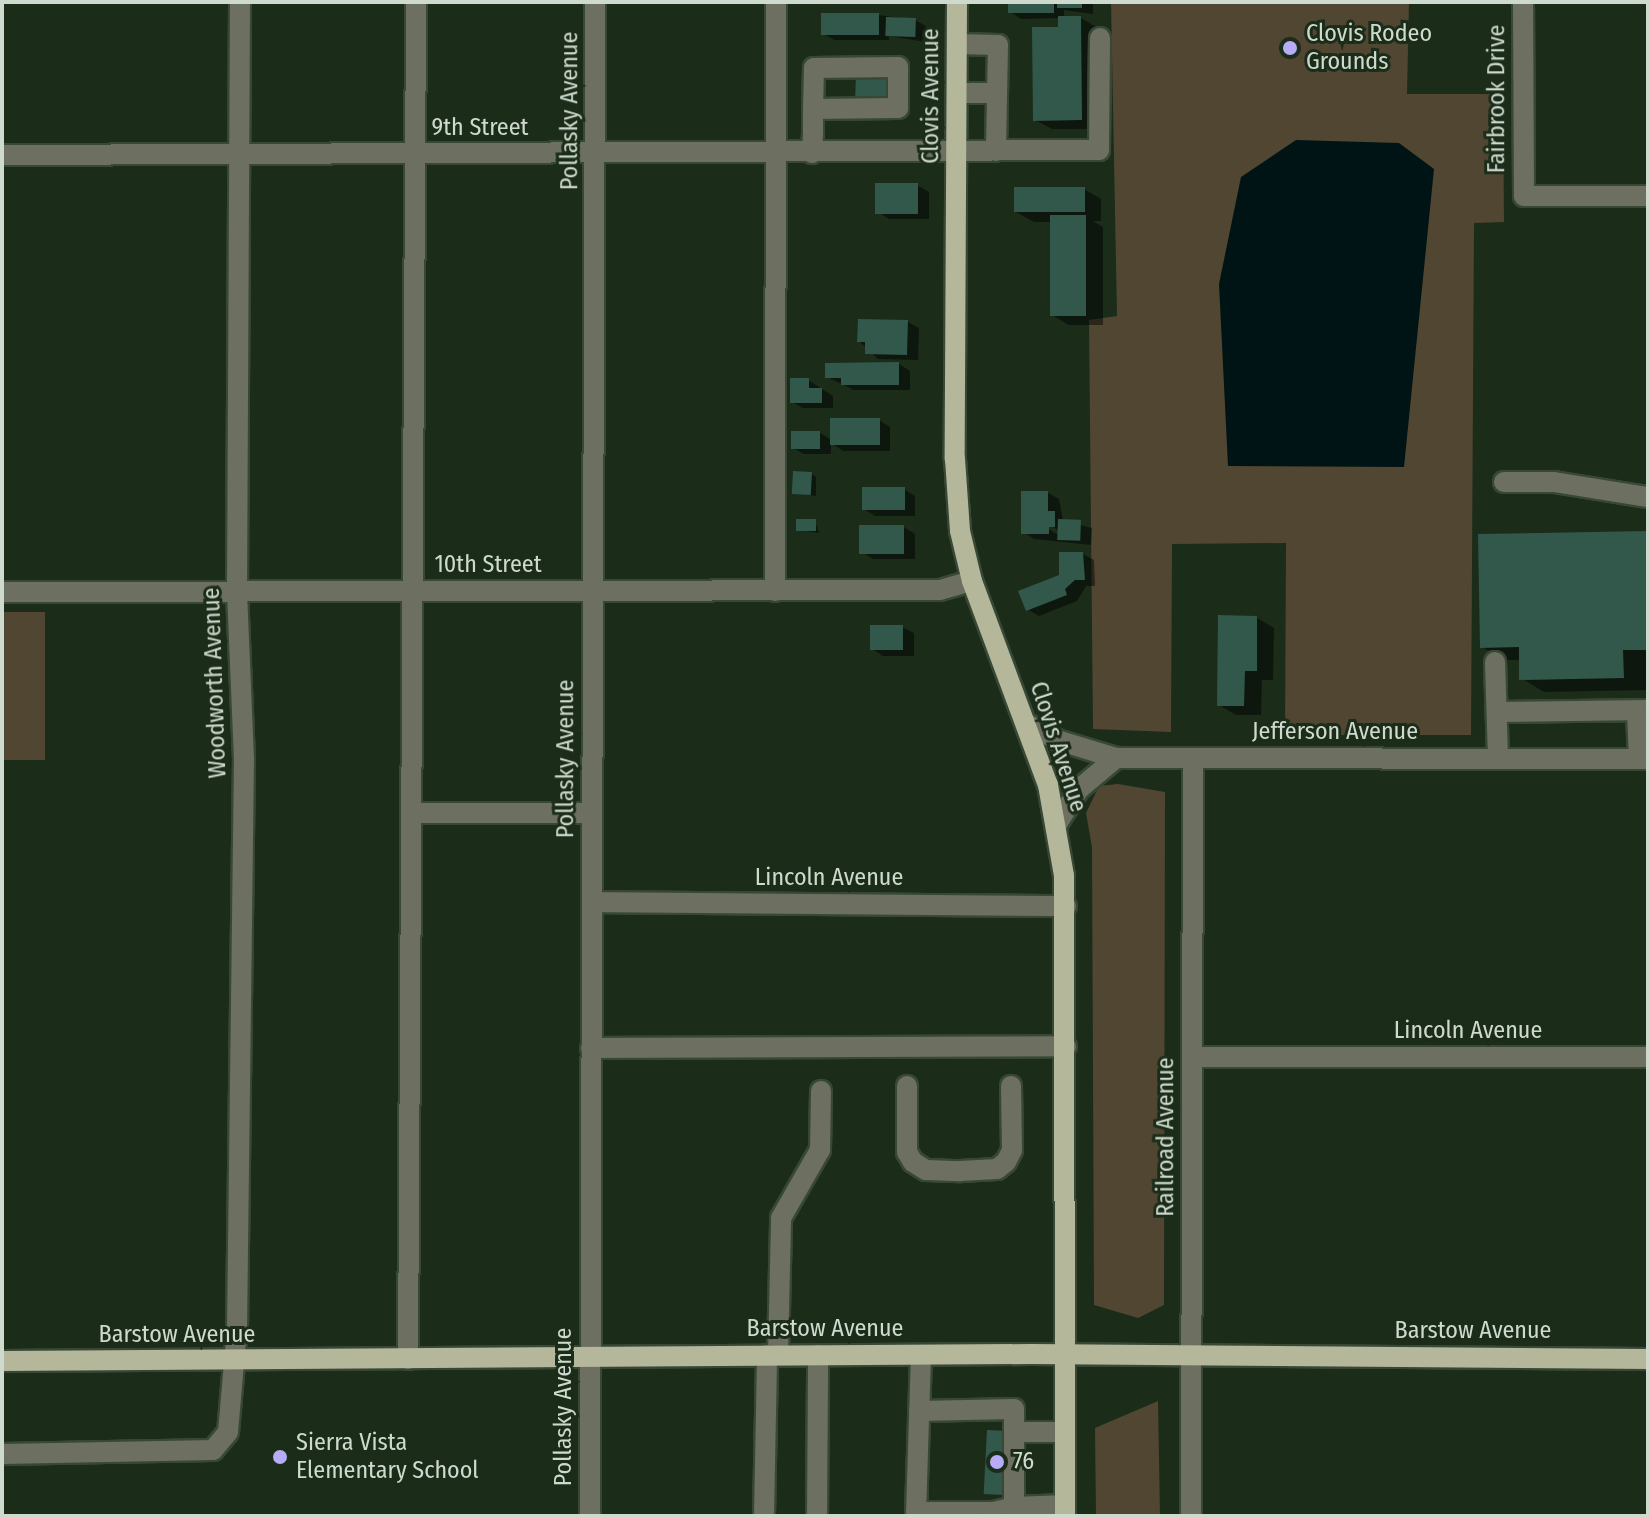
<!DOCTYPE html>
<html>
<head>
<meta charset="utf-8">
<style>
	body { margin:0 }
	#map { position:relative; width:1650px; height:1518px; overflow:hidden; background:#1b2c19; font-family:"Fira Sans Condensed",sans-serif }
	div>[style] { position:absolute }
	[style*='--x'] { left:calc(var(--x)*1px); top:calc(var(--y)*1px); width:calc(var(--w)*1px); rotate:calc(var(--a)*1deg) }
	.green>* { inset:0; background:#514631; transform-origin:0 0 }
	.water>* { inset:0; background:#011415 }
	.shadow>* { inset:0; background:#0007 }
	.building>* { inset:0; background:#32574b; transform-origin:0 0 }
	.roads { filter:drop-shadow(2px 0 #384836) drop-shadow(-2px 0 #384836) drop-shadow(0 2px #384836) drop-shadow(0 -2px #384836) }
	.minor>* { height:20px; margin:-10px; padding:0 10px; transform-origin:10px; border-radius:10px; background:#6d6f61 }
	.major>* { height:20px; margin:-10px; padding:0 10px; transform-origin:10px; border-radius:10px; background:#b4b79a }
	.dots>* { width:22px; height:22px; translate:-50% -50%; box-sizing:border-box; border:4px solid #1b2c19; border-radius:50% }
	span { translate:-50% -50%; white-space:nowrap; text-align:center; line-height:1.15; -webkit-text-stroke:6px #1b2c19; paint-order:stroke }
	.poi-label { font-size:24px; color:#cfdace }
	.left { translate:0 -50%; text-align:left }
	.street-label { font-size:24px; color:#cfdace }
	.frame { position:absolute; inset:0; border:4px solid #cfdace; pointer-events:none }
</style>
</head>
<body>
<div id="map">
	<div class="green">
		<div style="clip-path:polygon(1111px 2px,1409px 2px,1407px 94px,1503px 94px,1504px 222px,1474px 223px,1471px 735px,1285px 735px,1286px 543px,1172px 544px,1171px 732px,1093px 729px,1089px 320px,1117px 316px)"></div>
		<div style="left:2px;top:612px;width:43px;height:148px"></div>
		<div style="clip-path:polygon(1118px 784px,1165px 792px,1164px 1305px,1138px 1318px,1094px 1305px,1092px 847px,1086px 813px,1099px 786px)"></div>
		<div style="clip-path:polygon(1158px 1401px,1160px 1516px,1096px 1516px,1095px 1428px)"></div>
	</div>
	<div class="water">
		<div style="clip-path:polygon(1296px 140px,1399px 143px,1434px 169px,1404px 467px,1228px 466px,1219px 284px,1241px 177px)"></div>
	</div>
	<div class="shadow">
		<div style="clip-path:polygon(1010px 2px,1093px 2px,1093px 14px,1064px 10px,1064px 18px,1081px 18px,1098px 28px,1099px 129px,1052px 129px,1035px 120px,1060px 18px,1021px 19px,1010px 12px)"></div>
		<div style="clip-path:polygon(878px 15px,915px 20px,926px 26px,926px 42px,889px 36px,889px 40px,835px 40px,823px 34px)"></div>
		<div style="clip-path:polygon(917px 185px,929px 192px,929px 219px,889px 219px,878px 212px)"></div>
		<div style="clip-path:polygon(1084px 189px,1101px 199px,1101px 221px,1093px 221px,1103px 227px,1103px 325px,1069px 325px,1052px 315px,1052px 222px,1034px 222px,1016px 212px)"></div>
		<div style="clip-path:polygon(908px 322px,919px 328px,918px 360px,878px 359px,859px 341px)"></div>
		<div style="clip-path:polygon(899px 364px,910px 371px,910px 390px,854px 390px,827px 377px)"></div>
		<div style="clip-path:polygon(808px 380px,833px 396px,833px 408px,803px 408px,792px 402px)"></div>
		<div style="clip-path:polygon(879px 420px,890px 427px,890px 451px,843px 451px,831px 443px,831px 454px,804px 454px,793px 448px,820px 433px,832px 440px)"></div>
		<div style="clip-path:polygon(812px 474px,816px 477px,816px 496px,794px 493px)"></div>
		<div style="clip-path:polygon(904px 489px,915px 496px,915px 516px,875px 516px,864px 509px)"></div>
		<div style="clip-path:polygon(evenodd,1048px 493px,1059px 499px,1063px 521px,1092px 528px,1091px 545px,1034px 539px,1023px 532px,1048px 493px,1042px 521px,1060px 531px,1060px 536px,1040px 524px,1042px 521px)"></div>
		<div style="clip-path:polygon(815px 521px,819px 533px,798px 530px)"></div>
		<div style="clip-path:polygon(904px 527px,915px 534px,915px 559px,873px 559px,862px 552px)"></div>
		<div style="clip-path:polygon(1648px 533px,1647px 690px,1544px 692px,1521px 678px,1521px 660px,1505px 660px,1482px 647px)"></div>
		<div style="clip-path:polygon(1083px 554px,1094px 560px,1095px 586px,1086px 586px,1077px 601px,1039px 616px,1027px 609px)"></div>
		<div style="clip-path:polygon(1257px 618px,1274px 628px,1273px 680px,1262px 680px,1261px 715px,1236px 715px,1219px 705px)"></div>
		<div style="clip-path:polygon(902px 627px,914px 633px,914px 656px,883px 656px,872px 649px)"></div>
	</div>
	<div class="building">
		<div style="left:1008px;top:2px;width:46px;height:11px"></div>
		<div style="left:1057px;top:2px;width:25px;height:6px"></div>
		<div style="left:821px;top:13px;width:58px;height:22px"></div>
		<div style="clip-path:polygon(1058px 16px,1081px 16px,1082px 120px,1033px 121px,1032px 27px,1058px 27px)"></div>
		<div style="left:886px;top:17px;width:30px;height:19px;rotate:2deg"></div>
		<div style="left:856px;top:74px;width:36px;height:23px;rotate:2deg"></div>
		<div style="left:918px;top:183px;width:31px;height:43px;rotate:90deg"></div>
		<div style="left:1085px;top:187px;width:25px;height:71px;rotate:90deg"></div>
		<div style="left:1050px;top:215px;width:36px;height:101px"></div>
		<div style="clip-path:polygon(858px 319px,908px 320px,907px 355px,865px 354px,865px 342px,857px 342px)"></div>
		<div style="clip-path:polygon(899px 362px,899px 385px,841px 385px,841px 378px,825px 378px,825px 363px)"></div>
		<div style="clip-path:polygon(790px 378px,809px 378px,809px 388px,822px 388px,822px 403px,790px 403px)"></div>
		<div style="left:830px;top:418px;width:50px;height:27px"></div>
		<div style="left:791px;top:431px;width:29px;height:18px"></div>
		<div style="left:793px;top:471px;width:19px;height:23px;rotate:3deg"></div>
		<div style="left:862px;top:487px;width:43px;height:23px"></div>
		<div style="clip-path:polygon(1021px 491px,1048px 491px,1048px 511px,1055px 511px,1055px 527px,1049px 527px,1049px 534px,1021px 534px)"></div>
		<div style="left:796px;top:519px;width:20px;height:12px"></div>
		<div style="left:1058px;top:519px;width:23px;height:21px;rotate:2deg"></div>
		<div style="left:859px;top:525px;width:45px;height:29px"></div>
		<div style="clip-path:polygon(1648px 531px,1648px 650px,1623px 650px,1624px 678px,1519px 680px,1519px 647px,1480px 648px,1478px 534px)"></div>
		<div style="clip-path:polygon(1059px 552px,1083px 552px,1085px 580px,1075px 580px,1065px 589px,1067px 595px,1026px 611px,1018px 591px,1059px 575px)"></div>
		<div style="clip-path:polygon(1218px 615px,1257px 616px,1257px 671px,1245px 671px,1244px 706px,1217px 706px)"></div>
		<div style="left:870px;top:625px;width:33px;height:25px"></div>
		<div style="left:987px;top:1430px;width:21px;height:64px;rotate:3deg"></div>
	</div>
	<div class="roads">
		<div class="minor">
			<div style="--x:1523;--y:2;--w:194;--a:89.7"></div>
			<div style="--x:1524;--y:196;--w:124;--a:0"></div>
			<div style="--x:957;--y:44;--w:41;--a:1.4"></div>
			<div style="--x:998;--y:45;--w:106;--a:91.1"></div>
			<div style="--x:957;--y:93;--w:40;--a:0"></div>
			<div style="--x:812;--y:153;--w:22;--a:-87"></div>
			<div style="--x:813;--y:131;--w:22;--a:-90"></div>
			<div style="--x:813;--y:109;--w:41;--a:-88.6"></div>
			<div style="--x:814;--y:68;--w:84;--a:-0.7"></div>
			<div style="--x:898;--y:67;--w:41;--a:90"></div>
			<div style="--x:898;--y:108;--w:85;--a:179.3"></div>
			<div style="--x:2;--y:155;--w:1097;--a:-0.26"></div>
			<div style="--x:1099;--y:150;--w:112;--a:-89.5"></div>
			<div style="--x:1504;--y:482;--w:50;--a:0"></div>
			<div style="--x:1554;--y:482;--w:95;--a:9.1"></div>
			<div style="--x:775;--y:591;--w:589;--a:-89.9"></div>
			<div style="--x:2;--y:592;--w:938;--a:-0.12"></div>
			<div style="--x:940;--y:590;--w:33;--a:-16"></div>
			<div style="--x:1495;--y:662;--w:96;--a:88.2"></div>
			<div style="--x:1500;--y:712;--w:148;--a:-0.8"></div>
			<div style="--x:1637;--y:712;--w:47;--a:87.6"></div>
			<div style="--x:1029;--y:725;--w:32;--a:28"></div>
			<div style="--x:1057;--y:740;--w:62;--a:17"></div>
			<div style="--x:1116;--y:758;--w:532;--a:0.11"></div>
			<div style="--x:414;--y:813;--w:178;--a:0"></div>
			<div style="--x:1057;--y:824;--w:40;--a:-58"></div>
			<div style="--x:1078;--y:790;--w:50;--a:-40.1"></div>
			<div style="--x:592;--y:902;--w:474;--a:0.5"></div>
			<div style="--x:591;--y:1048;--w:475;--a:-0.2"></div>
			<div style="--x:1192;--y:1057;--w:456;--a:0"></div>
			<div style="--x:907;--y:1086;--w:66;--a:90"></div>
			<div style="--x:907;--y:1152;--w:12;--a:59"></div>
			<div style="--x:913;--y:1162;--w:15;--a:32"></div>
			<div style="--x:926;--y:1170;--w:34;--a:2"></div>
			<div style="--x:960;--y:1171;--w:37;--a:-3"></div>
			<div style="--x:997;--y:1169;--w:11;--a:-38"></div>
			<div style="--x:1006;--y:1162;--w:13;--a:-63"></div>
			<div style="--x:1012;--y:1150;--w:64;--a:-90.9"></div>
			<div style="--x:778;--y:1355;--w:137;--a:-88.7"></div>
			<div style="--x:781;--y:1218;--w:78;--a:-60.2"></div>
			<div style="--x:820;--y:1150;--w:59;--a:-89"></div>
			<div style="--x:921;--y:1355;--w:157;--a:91.8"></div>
			<div style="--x:916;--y:1512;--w:77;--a:0"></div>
			<div style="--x:993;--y:1512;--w:22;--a:-13"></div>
			<div style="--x:408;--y:1359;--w:1357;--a:-89.66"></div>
			<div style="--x:919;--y:1411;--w:95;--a:-1.2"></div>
			<div style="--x:1014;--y:1409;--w:23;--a:90"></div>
			<div style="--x:1065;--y:1432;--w:51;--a:180"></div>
			<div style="--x:1014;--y:1432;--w:75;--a:90"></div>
			<div style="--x:1014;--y:1507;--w:51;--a:-2.2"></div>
			<div style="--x:2;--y:1454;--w:211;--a:-1.1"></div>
			<div style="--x:213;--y:1450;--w:23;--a:-50"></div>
			<div style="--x:228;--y:1432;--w:102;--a:-85"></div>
			<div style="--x:237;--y:1330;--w:571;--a:-89.3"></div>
			<div style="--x:244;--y:759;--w:167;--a:-92.4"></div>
			<div style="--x:237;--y:592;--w:590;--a:-89.71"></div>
			<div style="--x:590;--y:1516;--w:1514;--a:-89.81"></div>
			<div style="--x:764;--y:1516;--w:161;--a:-88.9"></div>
			<div style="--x:817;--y:1516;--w:161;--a:-89.6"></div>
			<div style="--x:1191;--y:1516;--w:758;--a:-89.85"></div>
		</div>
		<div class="major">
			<div style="--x:957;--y:2;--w:457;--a:90.3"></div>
			<div style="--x:955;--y:459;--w:72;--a:86"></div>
			<div style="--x:960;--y:531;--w:51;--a:76.5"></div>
			<div style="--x:972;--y:581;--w:218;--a:69.6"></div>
			<div style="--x:1048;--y:785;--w:92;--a:80"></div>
			<div style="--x:1064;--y:876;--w:640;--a:89.91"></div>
			<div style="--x:2;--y:1361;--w:1028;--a:-0.39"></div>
			<div style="--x:1030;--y:1354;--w:618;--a:0.46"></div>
		</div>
	</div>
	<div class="dots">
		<div style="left:1290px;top:48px;background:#b6acf8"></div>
		<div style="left:280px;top:1457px;background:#b6acf8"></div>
		<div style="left:997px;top:1462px;background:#b6acf8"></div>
	</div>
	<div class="poi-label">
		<span class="left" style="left:1306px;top:48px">Clovis Rodeo<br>Grounds</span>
		<span class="left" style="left:296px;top:1457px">Sierra Vista<br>Elementary School</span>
		<span class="left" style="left:1013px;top:1462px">76</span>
	</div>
	<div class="street-label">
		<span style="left:931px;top:96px;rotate:-90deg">Clovis Avenue</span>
		<span style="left:1497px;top:99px;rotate:-90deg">Fairbrook Drive</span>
		<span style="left:570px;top:111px;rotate:-90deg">Pollasky Avenue</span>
		<span style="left:480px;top:128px">9th Street</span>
		<span style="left:488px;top:565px">10th Street</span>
		<span style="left:215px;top:683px;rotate:-92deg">Woodworth Avenue</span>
		<span style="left:1335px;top:732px">Jefferson Avenue</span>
		<span style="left:1058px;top:747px;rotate:72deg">Clovis Avenue</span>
		<span style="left:566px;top:759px;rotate:-90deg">Pollasky Avenue</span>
		<span style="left:829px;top:878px">Lincoln Avenue</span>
		<span style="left:1468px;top:1031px">Lincoln Avenue</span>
		<span style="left:1166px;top:1137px;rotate:-90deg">Railroad Avenue</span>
		<span style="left:825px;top:1329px">Barstow Avenue</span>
		<span style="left:1473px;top:1331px">Barstow Avenue</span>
		<span style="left:177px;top:1335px">Barstow Avenue</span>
		<span style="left:564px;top:1407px;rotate:-90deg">Pollasky Avenue</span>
	</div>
	<div class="frame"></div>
</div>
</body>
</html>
